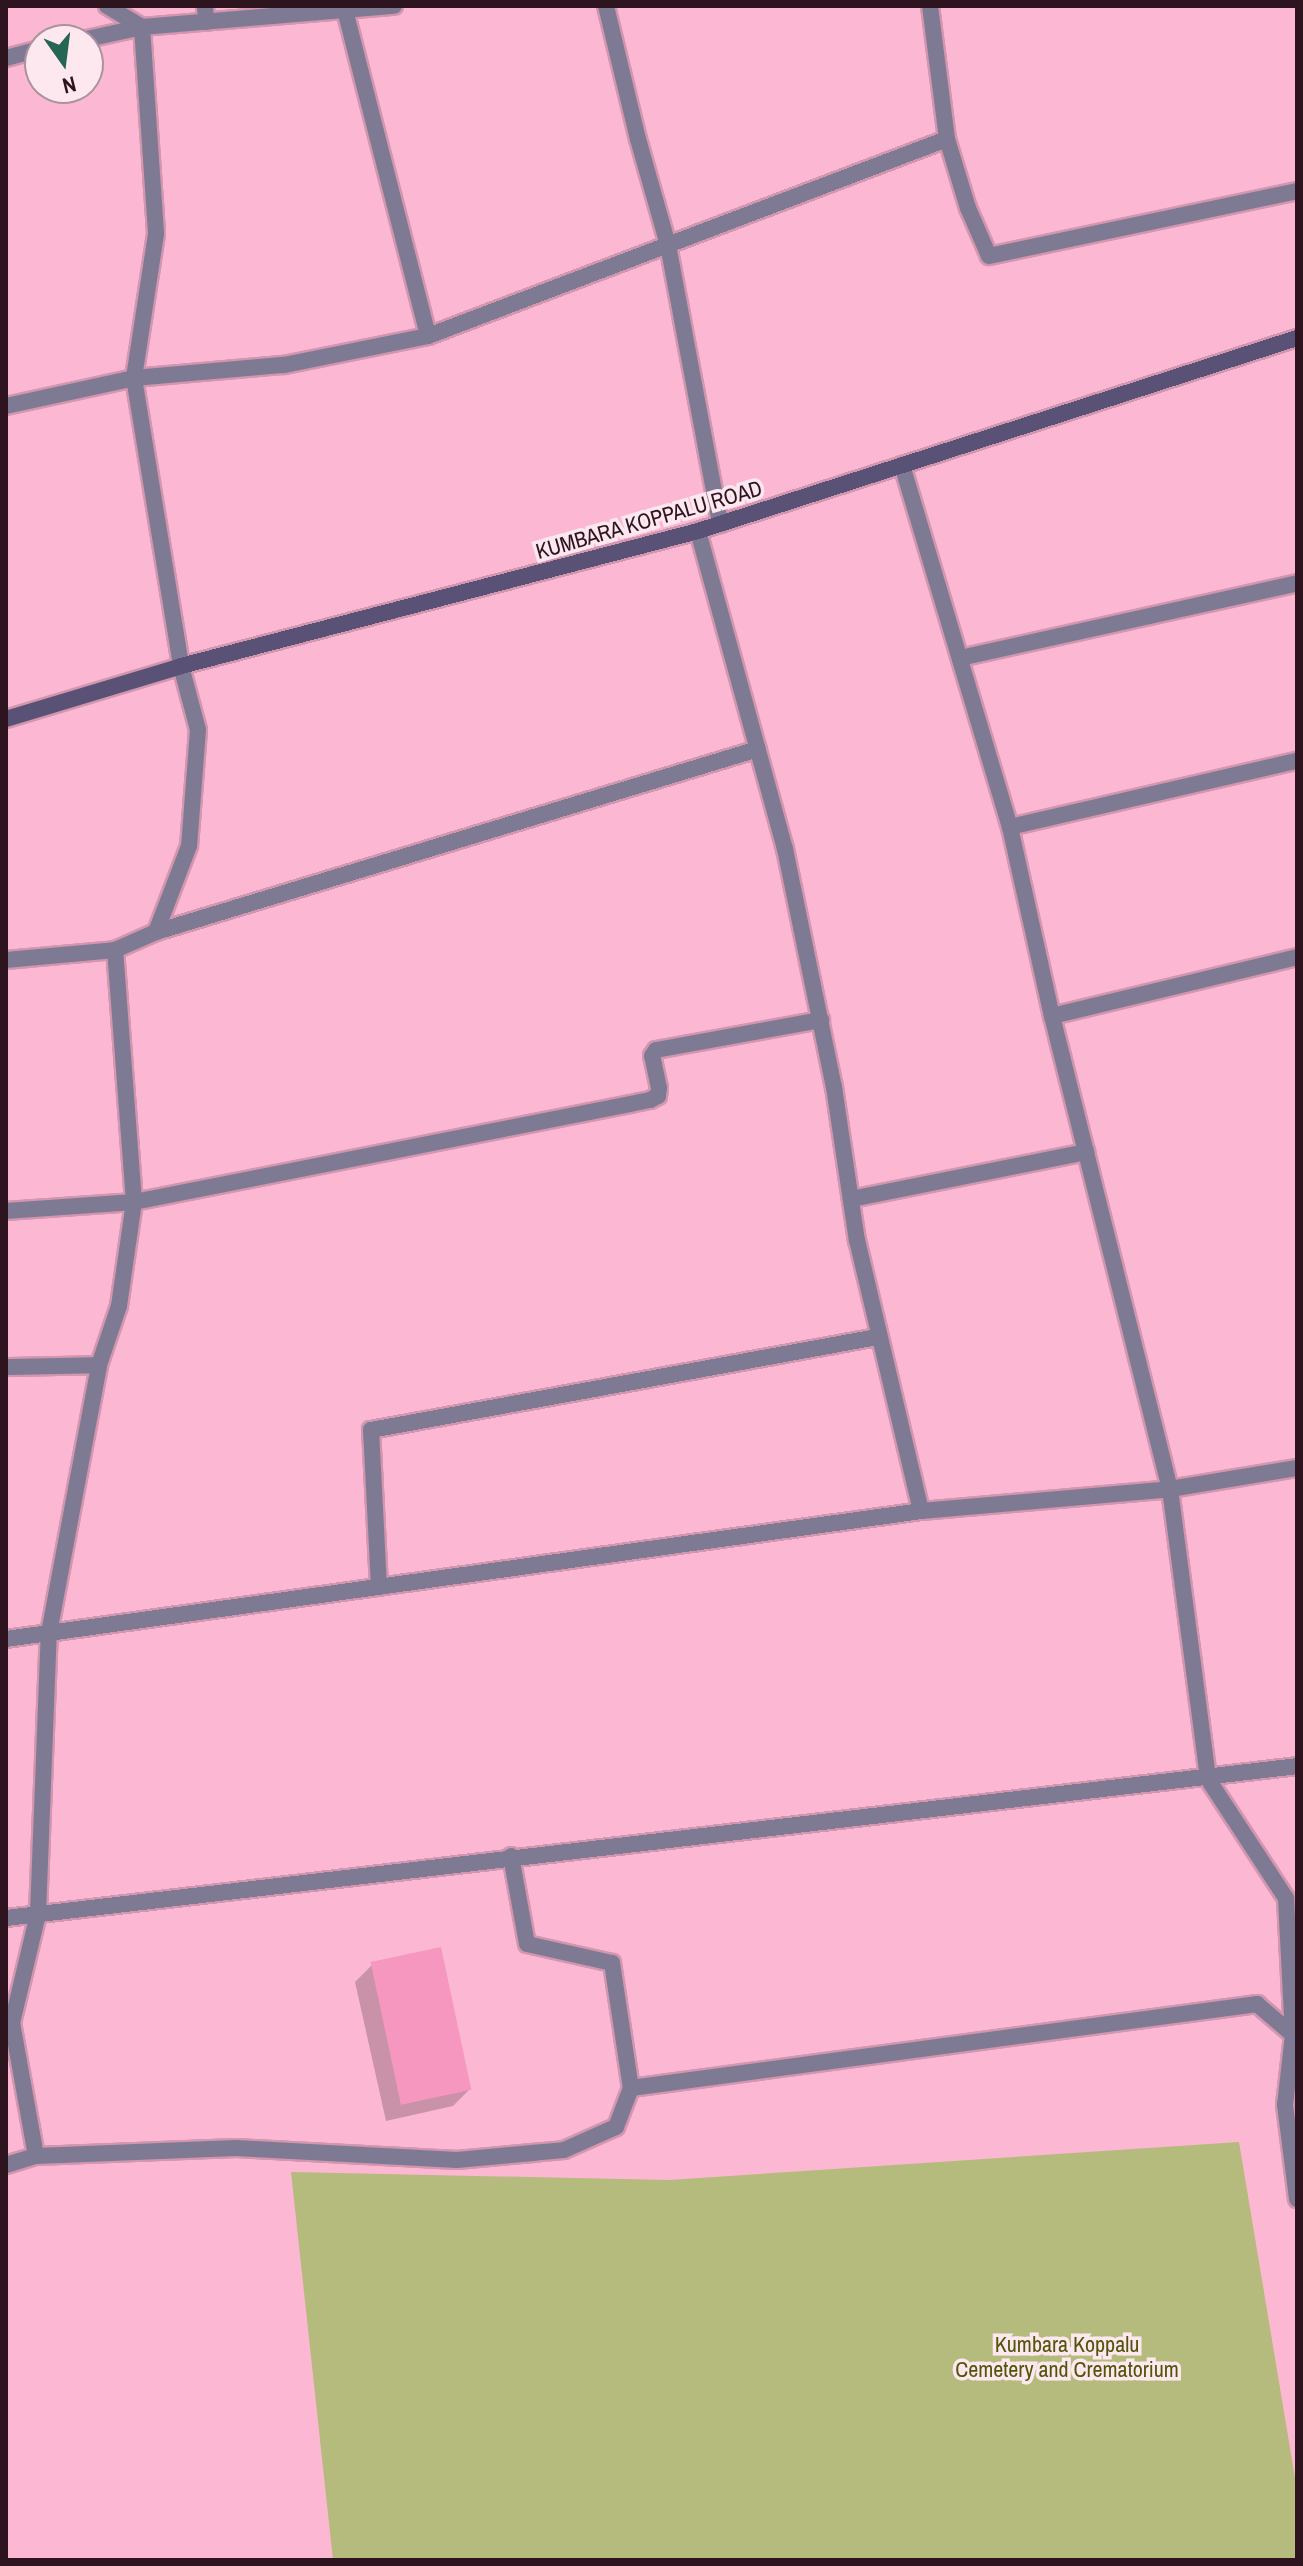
<!DOCTYPE html>
<html>
<head>
<meta charset="utf-8">
<style>
	body { margin:0 }
	#map { position:relative; width:1303px; height:2566px; overflow:hidden; background:#fcb7d3; font-family:"Archivo Narrow",sans-serif }
	div>[style] { position:absolute }
	[style*='--x'] { left:calc(var(--x)*1px); top:calc(var(--y)*1px); width:calc(var(--w)*1px); rotate:calc(var(--a)*1deg) }
	.green>* { inset:0; background:#b5bb7c }
	.shadow>* { inset:0; background:#0003 }
	.building>* { inset:0; background:#f697c0; transform-origin:0 0 }
	.roads { filter:drop-shadow(2px 0 #d396af) drop-shadow(-2px 0 #d396af) drop-shadow(0 2px #d396af) drop-shadow(0 -2px #d396af) }
	.lane>* { height:16px; margin:-8px; padding:0 8px; transform-origin:8px; border-radius:8px; background:#7e7a94 }
	.street>* { height:16px; margin:-8px; padding:0 8px; transform-origin:8px; border-radius:8px; background:#7e7a94 }
	.secondary>* { height:16px; margin:-8px; padding:0 8px; transform-origin:8px; border-radius:8px; background:#595176 }
	span { translate:-50% -50%; white-space:nowrap; text-align:center; line-height:1.15; -webkit-text-stroke:7px #fee8f0; paint-order:stroke }
	.street-label { font-size:22px; color:#2d141f }
	.park-label { font-size:22px; color:#515508 }
	.frame { position:absolute; inset:0; border:8px solid #2d141f; pointer-events:none }
	.north { position:absolute; left:24px; top:24px; width:80px; height:80px; box-sizing:border-box; background:#fee8f0; border:2px solid #aa939c; border-radius:50%; rotate:166deg; font-size:22px; font-weight:700; line-height:32px; text-align:center; color:#2d141f }
	.north::after { content:''; display:block; margin:auto; width:28px; height:36px; background:#246554; clip-path:polygon(50% 0,100% 100%,50% 72%,0 100%) }
</style>
</head>
<body>
<div id="map">
	<div class="green">
		<div style="clip-path:polygon(1239px 2142px,1297px 2490px,1297px 2560px,333px 2560px,291px 2172px,669px 2180px)"></div>
	</div>
	<div class="shadow">
		<div style="clip-path:polygon(372px 1965px,470px 2089px,453px 2106px,386px 2121px,355px 1982px)"></div>
	</div>
	<div class="building">
		<div style="left:441px;top:1947px;width:146px;height:72px;rotate:78deg"></div>
	</div>
	<div class="roads">
		<div class="lane">
			<div style="--x:82;--y:40;--w:61;--a:-12.2"></div>
			<div style="--x:6;--y:58;--w:35;--a:-15"></div>
		</div>
		<div class="street">
			<div style="--x:107;--y:6;--w:41;--a:31"></div>
			<div style="--x:142;--y:27;--w:253;--a:-4.8"></div>
			<div style="--x:205;--y:6;--w:16;--a:86"></div>
			<div style="--x:606;--y:6;--w:137;--a:76.5"></div>
			<div style="--x:638;--y:139;--w:110;--a:74.2"></div>
			<div style="--x:668;--y:245;--w:284;--a:79.4"></div>
			<div style="--x:930;--y:6;--w:134;--a:82.7"></div>
			<div style="--x:947;--y:139;--w:72;--a:73.1"></div>
			<div style="--x:968;--y:208;--w:52;--a:66.4"></div>
			<div style="--x:989;--y:256;--w:315;--a:-11.9"></div>
			<div style="--x:345;--y:10;--w:336;--a:75.7"></div>
			<div style="--x:142;--y:27;--w:207;--a:86.1"></div>
			<div style="--x:156;--y:234;--w:146;--a:98.7"></div>
			<div style="--x:134;--y:378;--w:292;--a:80.7"></div>
			<div style="--x:181;--y:666;--w:66;--a:75.1"></div>
			<div style="--x:198;--y:730;--w:116;--a:94.4"></div>
			<div style="--x:189;--y:846;--w:92;--a:111"></div>
			<div style="--x:6;--y:406;--w:131;--a:-12.3"></div>
			<div style="--x:134;--y:378;--w:151;--a:-5"></div>
			<div style="--x:284;--y:365;--w:147;--a:-11.4"></div>
			<div style="--x:428;--y:336;--w:555;--a:-20.79"></div>
			<div style="--x:902;--y:465;--w:378;--a:73.4"></div>
			<div style="--x:1010;--y:827;--w:194;--a:77.5"></div>
			<div style="--x:1052;--y:1016;--w:487;--a:76"></div>
			<div style="--x:1170;--y:1489;--w:292;--a:82.5"></div>
			<div style="--x:1208;--y:1779;--w:142;--a:56.8"></div>
			<div style="--x:1286;--y:1898;--w:137;--a:87.1"></div>
			<div style="--x:1293;--y:2035;--w:70;--a:96.5"></div>
			<div style="--x:1285;--y:2105;--w:95;--a:82.7"></div>
			<div style="--x:698;--y:531;--w:330;--a:74.7"></div>
			<div style="--x:785;--y:849;--w:243;--a:78.4"></div>
			<div style="--x:834;--y:1087;--w:155;--a:81.5"></div>
			<div style="--x:857;--y:1240;--w:278;--a:76.7"></div>
			<div style="--x:960;--y:658;--w:345;--a:-12.5"></div>
			<div style="--x:1010;--y:827;--w:294;--a:-13"></div>
			<div style="--x:6;--y:960;--w:109;--a:-5.2"></div>
			<div style="--x:115;--y:950;--w:45;--a:-23.7"></div>
			<div style="--x:156;--y:932;--w:629;--a:-16.91"></div>
			<div style="--x:1052;--y:1016;--w:252;--a:-13.5"></div>
			<div style="--x:851;--y:1199;--w:240;--a:-11.3"></div>
			<div style="--x:6;--y:1211;--w:128;--a:-4"></div>
			<div style="--x:134;--y:1202;--w:526;--a:-11.18"></div>
			<div style="--x:650;--y:1100;--w:9;--a:-27"></div>
			<div style="--x:658;--y:1096;--w:8;--a:-83"></div>
			<div style="--x:659;--y:1088;--w:33;--a:-102"></div>
			<div style="--x:652;--y:1056;--w:7;--a:-56"></div>
			<div style="--x:656;--y:1050;--w:168;--a:-10.3"></div>
			<div style="--x:6;--y:1367;--w:93;--a:-1.2"></div>
			<div style="--x:379;--y:1587;--w:157;--a:-92.9"></div>
			<div style="--x:371;--y:1430;--w:514;--a:-10.41"></div>
			<div style="--x:6;--y:1639;--w:924;--a:-7.96"></div>
			<div style="--x:921;--y:1511;--w:250;--a:-5"></div>
			<div style="--x:1170;--y:1489;--w:129;--a:-9.4"></div>
			<div style="--x:511;--y:1856;--w:89;--a:79.7"></div>
			<div style="--x:527;--y:1944;--w:87;--a:12.6"></div>
			<div style="--x:612;--y:1963;--w:126;--a:81.4"></div>
			<div style="--x:631;--y:2088;--w:632;--a:-7.64"></div>
			<div style="--x:1257;--y:2004;--w:48;--a:40.7"></div>
			<div style="--x:6;--y:1918;--w:1300;--a:-6.71"></div>
			<div style="--x:36;--y:2156;--w:135;--a:-100.2"></div>
			<div style="--x:12;--y:2023;--w:112;--a:-76.6"></div>
			<div style="--x:38;--y:1914;--w:281;--a:-87.8"></div>
			<div style="--x:49;--y:1633;--w:273;--a:-79.4"></div>
			<div style="--x:99;--y:1365;--w:62;--a:-71.3"></div>
			<div style="--x:119;--y:1306;--w:105;--a:-81.8"></div>
			<div style="--x:134;--y:1202;--w:253;--a:-94.3"></div>
			<div style="--x:6;--y:2165;--w:31;--a:-17"></div>
			<div style="--x:36;--y:2156;--w:200;--a:-2.3"></div>
			<div style="--x:236;--y:2148;--w:221;--a:3.1"></div>
			<div style="--x:457;--y:2160;--w:107;--a:-5.3"></div>
			<div style="--x:564;--y:2150;--w:57;--a:-23.9"></div>
			<div style="--x:616;--y:2127;--w:42;--a:-69"></div>
		</div>
		<div class="secondary">
			<div style="--x:6;--y:719;--w:183;--a:-16.8"></div>
			<div style="--x:181;--y:666;--w:534;--a:-14.63"></div>
			<div style="--x:698;--y:531;--w:629;--a:-17.86"></div>
		</div>
	</div>
	<div class="street-label">
		<span style="left:649px;top:520px;rotate:-16deg">KUMBARA KOPPALU ROAD</span>
	</div>
	<div class="park-label">
		<span style="left:1067px;top:2357px">Kumbara Koppalu<br>Cemetery and Crematorium</span>
	</div>
	<div class="frame"></div>
	<div class="north">N</div>
</div>
</body>
</html>
